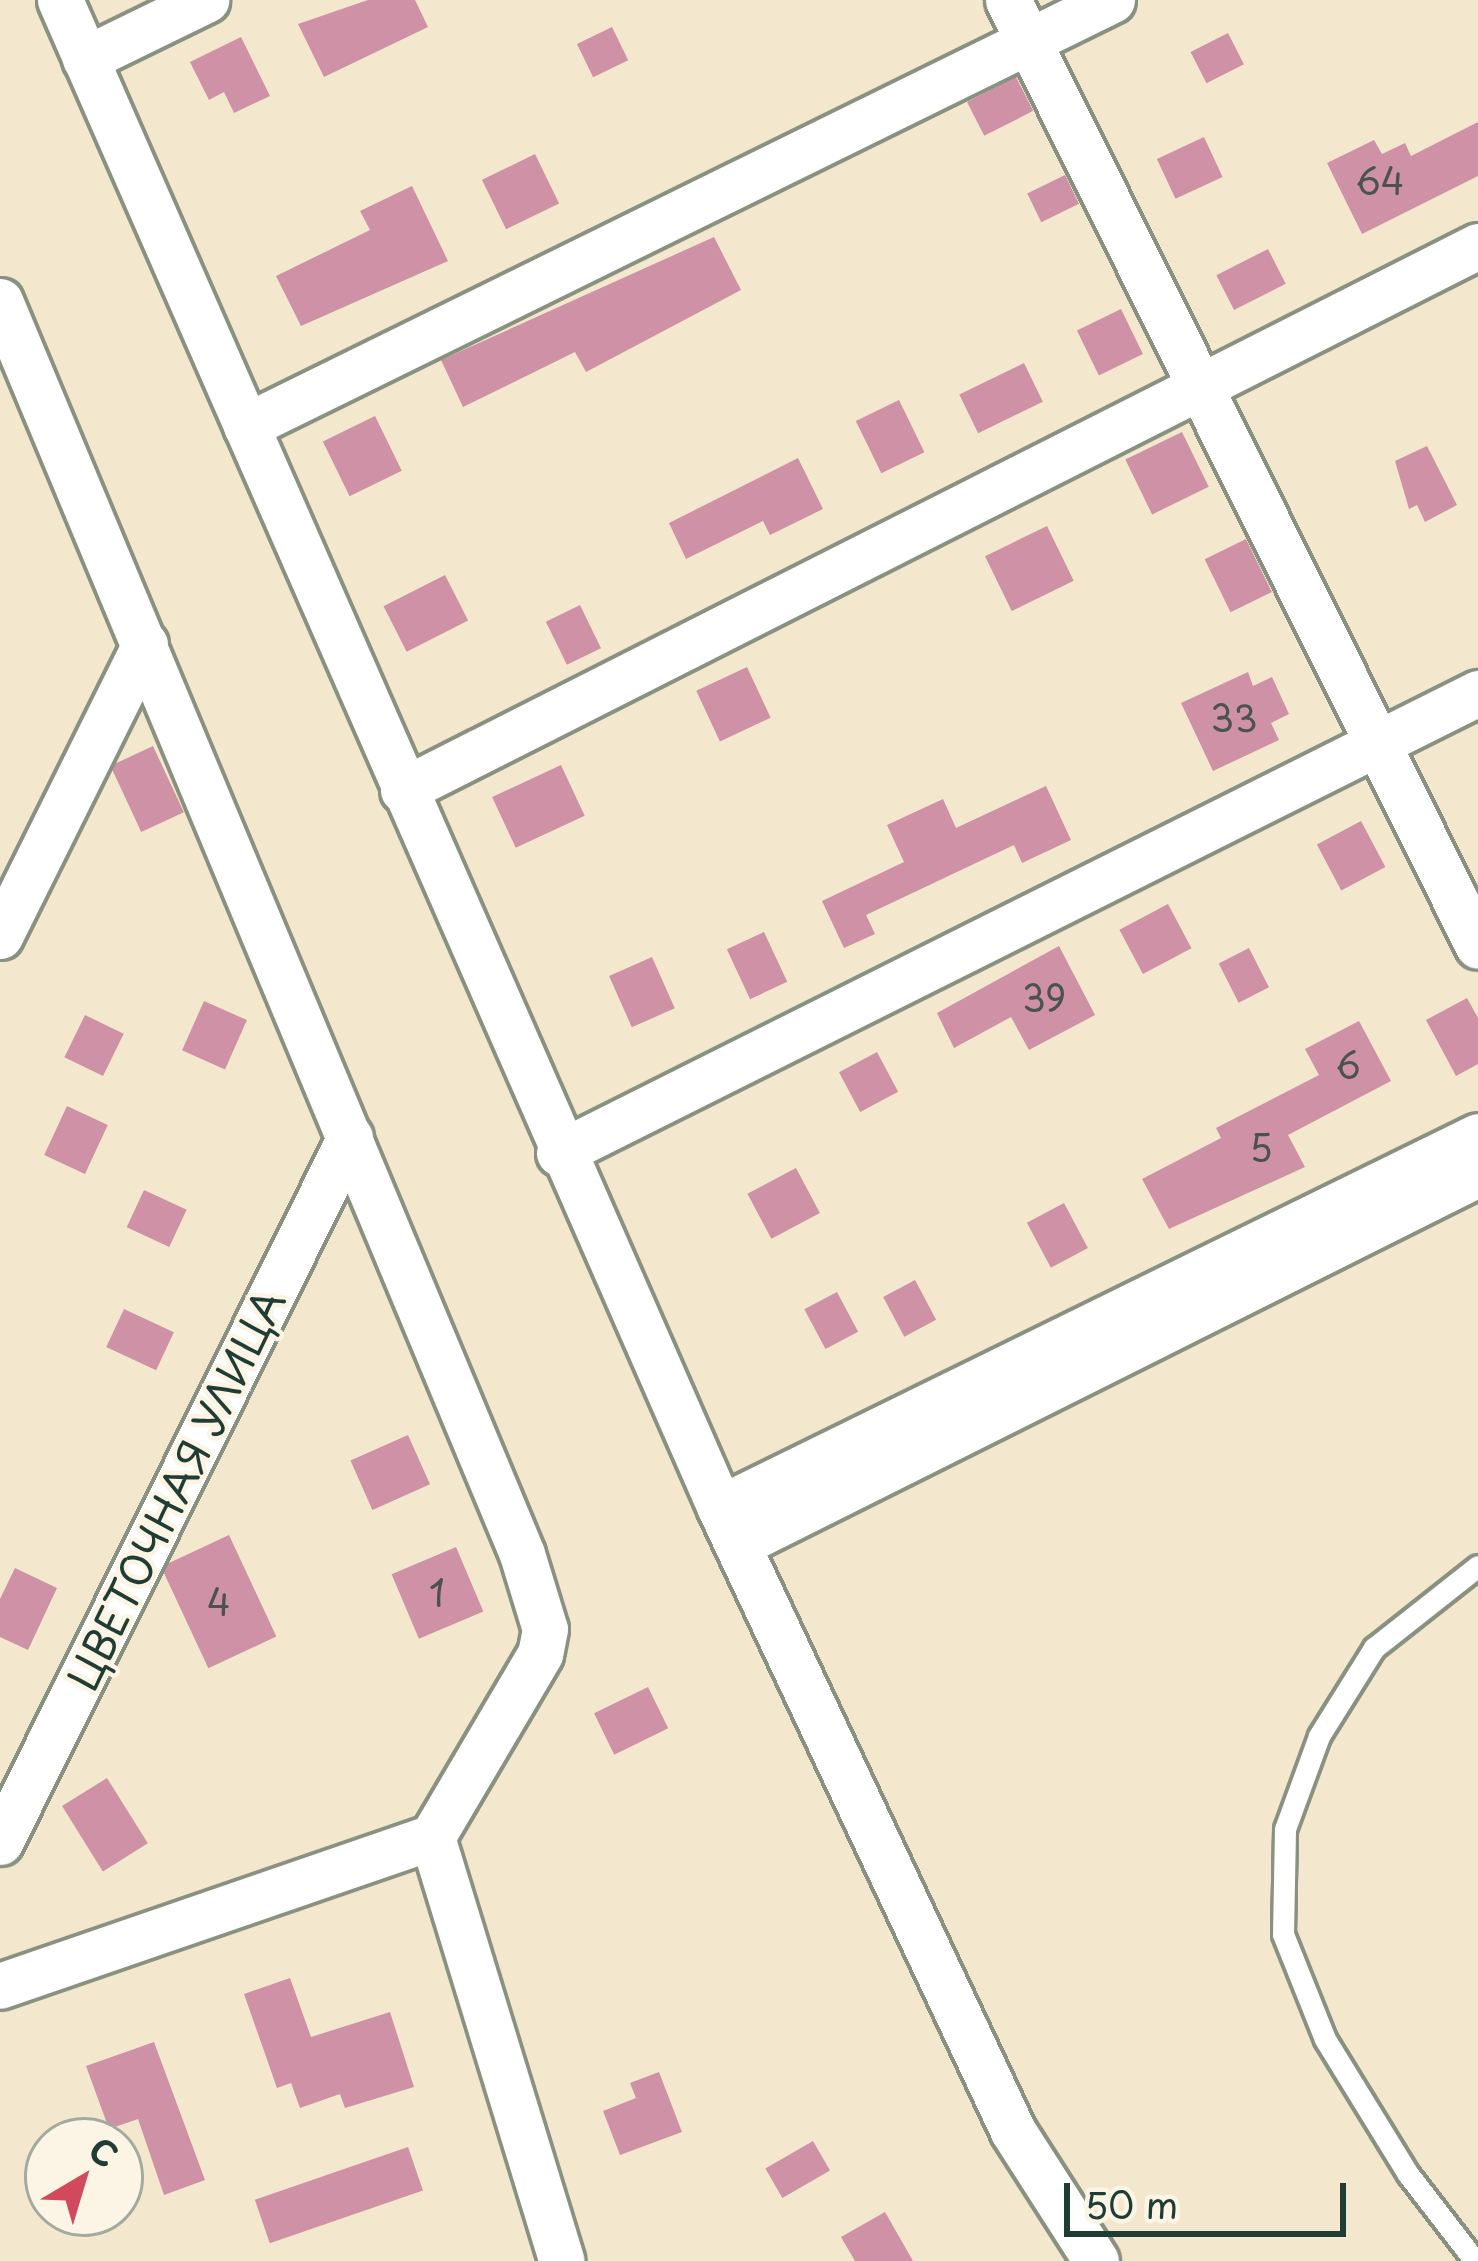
<!DOCTYPE html>
<html>
<head>
<meta charset="utf-8">
<style>
	body { margin:0 }
	#map { position:relative; width:1478px; height:2261px; overflow:hidden; background:#f3e8cd; font-family:"Playpen Sans",sans-serif }
	div>[style] { position:absolute }
	[style*='--x'] { left:calc(var(--x)*1px); top:calc(var(--y)*1px); width:calc(var(--w)*1px); rotate:calc(var(--a)*1deg) }
	.building>* { inset:0; background:#cf91a5; transform-origin:0 0 }
	.roads { filter:drop-shadow(3px 0 #899280) drop-shadow(-3px 0 #899280) drop-shadow(0 3px #899280) drop-shadow(0 -3px #899280) }
	.lane>* { height:21px; margin:-10.5px; padding:0 10.5px; transform-origin:10.5px; border-radius:10.5px; background:#fff }
	.street>* { height:45px; margin:-22.5px; padding:0 22.5px; transform-origin:22.5px; border-radius:22.5px; background:#fff }
	span { translate:-50% -50%; white-space:nowrap; text-align:center; line-height:1.15; -webkit-text-stroke:9px #fcf5e5; paint-order:stroke }
	.number-label { font-size:36px; color:#4b5250 }
	.number-label span { -webkit-text-stroke-width:0 }
	.street-label { font-size:42px; color:#1f3d34 }
	.north { position:absolute; left:24px; top:2117px; width:120px; height:120px; box-sizing:border-box; background:#fcf5e5; border:3px solid #a4ab9e; border-radius:50%; rotate:38deg; font-size:33px; font-weight:700; line-height:48px; text-align:center; color:#1f3d34 }
	.north::after { content:''; display:block; margin:auto; width:42px; height:54px; background:#d1495b; clip-path:polygon(50% 0,100% 100%,50% 72%,0 100%) }
	.scale { position:absolute; left:1064px; top:2183px; width:282px; height:54px; box-sizing:border-box; border:6px solid #1f3d34; border-top:0; padding-left:15px; font-size:36px; line-height:42px; white-space:nowrap; color:#1f3d34; -webkit-text-stroke:9px #fcf5e5; paint-order:stroke }
</style>
</head>
<body>
<div id="map">
	<div class="building">
		<div style="clip-path:polygon(368px 0,415px 0,428px 27px,324px 77px,298px 24px)"></div>
		<div style="left:612px;top:27px;width:37px;height:39px;rotate:64deg"></div>
		<div style="left:1228px;top:33px;width:35px;height:42px;rotate:63deg"></div>
		<div style="clip-path:polygon(241px 37px,270px 96px,234px 113px,224px 92px,209px 100px,190px 62px)"></div>
		<div style="left:1016px;top:77px;width:38px;height:55px;rotate:63deg"></div>
		<div style="clip-path:polygon(1478px 122px,1478px 176px,1362px 234px,1327px 163px,1374px 140px,1382px 154px,1405px 143px,1411px 156px)"></div>
		<div style="left:1204px;top:137px;width:44px;height:52px;rotate:65deg"></div>
		<div style="left:535px;top:154px;width:55px;height:59px;rotate:64deg"></div>
		<div style="left:1065px;top:175px;width:32px;height:42px;rotate:64deg"></div>
		<div style="clip-path:polygon(412px 186px,448px 261px,301px 326px,276px 276px,370px 230px,360px 211px)"></div>
		<div style="clip-path:polygon(714px 237px,741px 290px,586px 372px,575px 352px,463px 407px,441px 360px)"></div>
		<div style="left:1268px;top:249px;width:39px;height:58px;rotate:63deg"></div>
		<div style="left:1121px;top:309px;width:50px;height:49px;rotate:64deg"></div>
		<div style="left:1024px;top:363px;width:43px;height:72px;rotate:64deg"></div>
		<div style="left:899px;top:400px;width:58px;height:48px;rotate:64deg"></div>
		<div style="left:375px;top:416px;width:61px;height:58px;rotate:64deg"></div>
		<div style="left:1182px;top:432px;width:61px;height:63px;rotate:64deg"></div>
		<div style="clip-path:polygon(1427px 446px,1457px 505px,1425px 522px,1417px 505px,1409px 509px,1395px 461px)"></div>
		<div style="clip-path:polygon(798px 458px,823px 509px,770px 535px,763px 521px,686px 559px,669px 523px)"></div>
		<div style="left:1047px;top:526px;width:61px;height:69px;rotate:64deg"></div>
		<div style="left:1246px;top:539px;width:59px;height:46px;rotate:64deg"></div>
		<div style="left:445px;top:575px;width:51px;height:69px;rotate:63deg"></div>
		<div style="left:580px;top:605px;width:48px;height:38px;rotate:64deg"></div>
		<div style="left:747px;top:667px;width:56px;height:56px;rotate:65deg"></div>
		<div style="clip-path:polygon(1248px 672px,1253px 686px,1272px 677px,1289px 714px,1271px 723px,1279px 740px,1213px 771px,1181px 703px)"></div>
		<div style="left:153px;top:746px;width:73px;height:47px;rotate:65deg"></div>
		<div style="left:561px;top:765px;width:56px;height:76px;rotate:65deg"></div>
		<div style="clip-path:polygon(1046px 786px,1071px 840px,1022px 863px,1014px 845px,866px 915px,875px 934px,844px 948px,822px 901px,904px 862px,887px 825px,943px 799px,956px 828px)"></div>
		<div style="left:1361px;top:821px;width:52px;height:50px;rotate:62deg"></div>
		<div style="left:1168px;top:904px;width:50px;height:55px;rotate:62deg"></div>
		<div style="left:764px;top:932px;width:55px;height:41px;rotate:65deg"></div>
		<div style="clip-path:polygon(1059px 946px,1095px 1015px,1029px 1050px,1011px 1017px,954px 1048px,937px 1013px)"></div>
		<div style="left:1249px;top:948px;width:44px;height:34px;rotate:63deg"></div>
		<div style="left:652px;top:957px;width:56px;height:47px;rotate:66deg"></div>
		<div style="clip-path:polygon(1467px 998px,1478px 1018px,1478px 1064px,1456px 1076px,1426px 1020px)"></div>
		<div style="left:204px;top:1001px;width:47px;height:54px;rotate:24deg"></div>
		<div style="left:85px;top:1015px;width:43px;height:47px;rotate:26deg"></div>
		<div style="clip-path:polygon(1359px 1021px,1391px 1081px,1288px 1135px,1305px 1167px,1169px 1229px,1142px 1179px,1221px 1138px,1216px 1128px,1319px 1075px,1305px 1049px)"></div>
		<div style="left:877px;top:1052px;width:45px;height:43px;rotate:62deg"></div>
		<div style="left:67px;top:1106px;width:45px;height:54px;rotate:25deg"></div>
		<div style="left:796px;top:1168px;width:51px;height:55px;rotate:62deg"></div>
		<div style="left:144px;top:1190px;width:47px;height:41px;rotate:25deg"></div>
		<div style="left:1064px;top:1203px;width:51px;height:42px;rotate:62deg"></div>
		<div style="left:915px;top:1280px;width:45px;height:36px;rotate:62deg"></div>
		<div style="left:837px;top:1292px;width:45px;height:37px;rotate:62deg"></div>
		<div style="left:124px;top:1309px;width:55px;height:42px;rotate:25deg"></div>
		<div style="left:408px;top:1435px;width:54px;height:63px;rotate:66deg"></div>
		<div style="left:229px;top:1535px;width:112px;height:75px;rotate:65deg"></div>
		<div style="left:456px;top:1547px;width:70px;height:70px;rotate:67deg"></div>
		<div style="clip-path:polygon(15px 1568px,57px 1588px,28px 1650px,0 1637px,0 1599px)"></div>
		<div style="left:648px;top:1687px;width:46px;height:60px;rotate:64deg"></div>
		<div style="left:107px;top:1778px;width:77px;height:53px;rotate:58deg"></div>
		<div style="clip-path:polygon(290px 1978px,311px 2037px,390px 2012px,414px 2087px,345px 2108px,340px 2094px,300px 2108px,291px 2083px,277px 2088px,244px 1994px)"></div>
		<div style="clip-path:polygon(154px 2042px,205px 2180px,164px 2195px,138px 2119px,109px 2129px,86px 2066px)"></div>
		<div style="clip-path:polygon(659px 2072px,682px 2132px,620px 2155px,603px 2111px,636px 2098px,630px 2083px)"></div>
		<div style="left:813px;top:2141px;width:34px;height:55px;rotate:60deg"></div>
		<div style="left:408px;top:2147px;width:46px;height:162px;rotate:71deg"></div>
		<div style="clip-path:polygon(885px 2212px,913px 2261px,855px 2261px,841px 2237px)"></div>
	</div>
	<div class="roads">
		<div class="lane">
			<div style="--x:1475;--y:2261;--w:110;--a:-127.6"></div>
			<div style="--x:1408;--y:2174;--w:158;--a:-121.6"></div>
			<div style="--x:1325;--y:2039;--w:113;--a:-111.8"></div>
			<div style="--x:1283;--y:1934;--w:105;--a:-88.9"></div>
			<div style="--x:1285;--y:1829;--w:99;--a:-69.9"></div>
			<div style="--x:1319;--y:1736;--w:104;--a:-58"></div>
			<div style="--x:1374;--y:1648;--w:132;--a:-38.3"></div>
		</div>
		<div class="street">
			<div style="--x:60;--y:0;--w:1646;--a:66.36"></div>
			<div style="--x:720;--y:1508;--w:688;--a:64.81"></div>
			<div style="--x:1013;--y:2131;--w:154;--a:57.4"></div>
			<div style="--x:1008;--y:0;--w:1056;--a:63.58"></div>
			<div style="--x:85;--y:59;--w:135;--a:-26"></div>
			<div style="--x:0;--y:301;--w:1357;--a:67.38"></div>
			<div style="--x:522;--y:1554;--w:78;--a:73"></div>
			<div style="--x:545;--y:1629;--w:25;--a:101"></div>
			<div style="--x:540;--y:1654;--w:212;--a:120.5"></div>
			<div style="--x:432;--y:1837;--w:457;--a:161"></div>
			<div style="--x:246;--y:426;--w:965;--a:-26.19"></div>
			<div style="--x:403;--y:790;--w:1205;--a:-26.84"></div>
			<div style="--x:0;--y:936;--w:326;--a:-63.6"></div>
			<div style="--x:559;--y:1153;--w:1028;--a:-26.59"></div>
			<div style="--x:720;--y:1508;--w:844;--a:-26.14"></div>
			<div style="--x:739;--y:1544;--w:826;--a:-26.6"></div>
			<div style="--x:432;--y:1837;--w:443;--a:73"></div>
			<div style="--x:0;--y:1842;--w:787;--a:-63.6"></div>
		</div>
	</div>
	<div class="number-label">
		<span style="left:1380px;top:181px">64</span>
		<span style="left:1234px;top:718px">33</span>
		<span style="left:1044px;top:998px">39</span>
		<span style="left:1348px;top:1065px">6</span>
		<span style="left:1261px;top:1148px">5</span>
		<span style="left:437px;top:1593px">1</span>
		<span style="left:219px;top:1602px">4</span>
	</div>
	<div class="street-label">
		<span style="left:175px;top:1489px;rotate:-64deg">ЦВЕТОЧНАЯ УЛИЦА</span>
	</div>
	<div class="north">С</div>
	<div class="scale">50 m</div>
</div>
</body>
</html>
